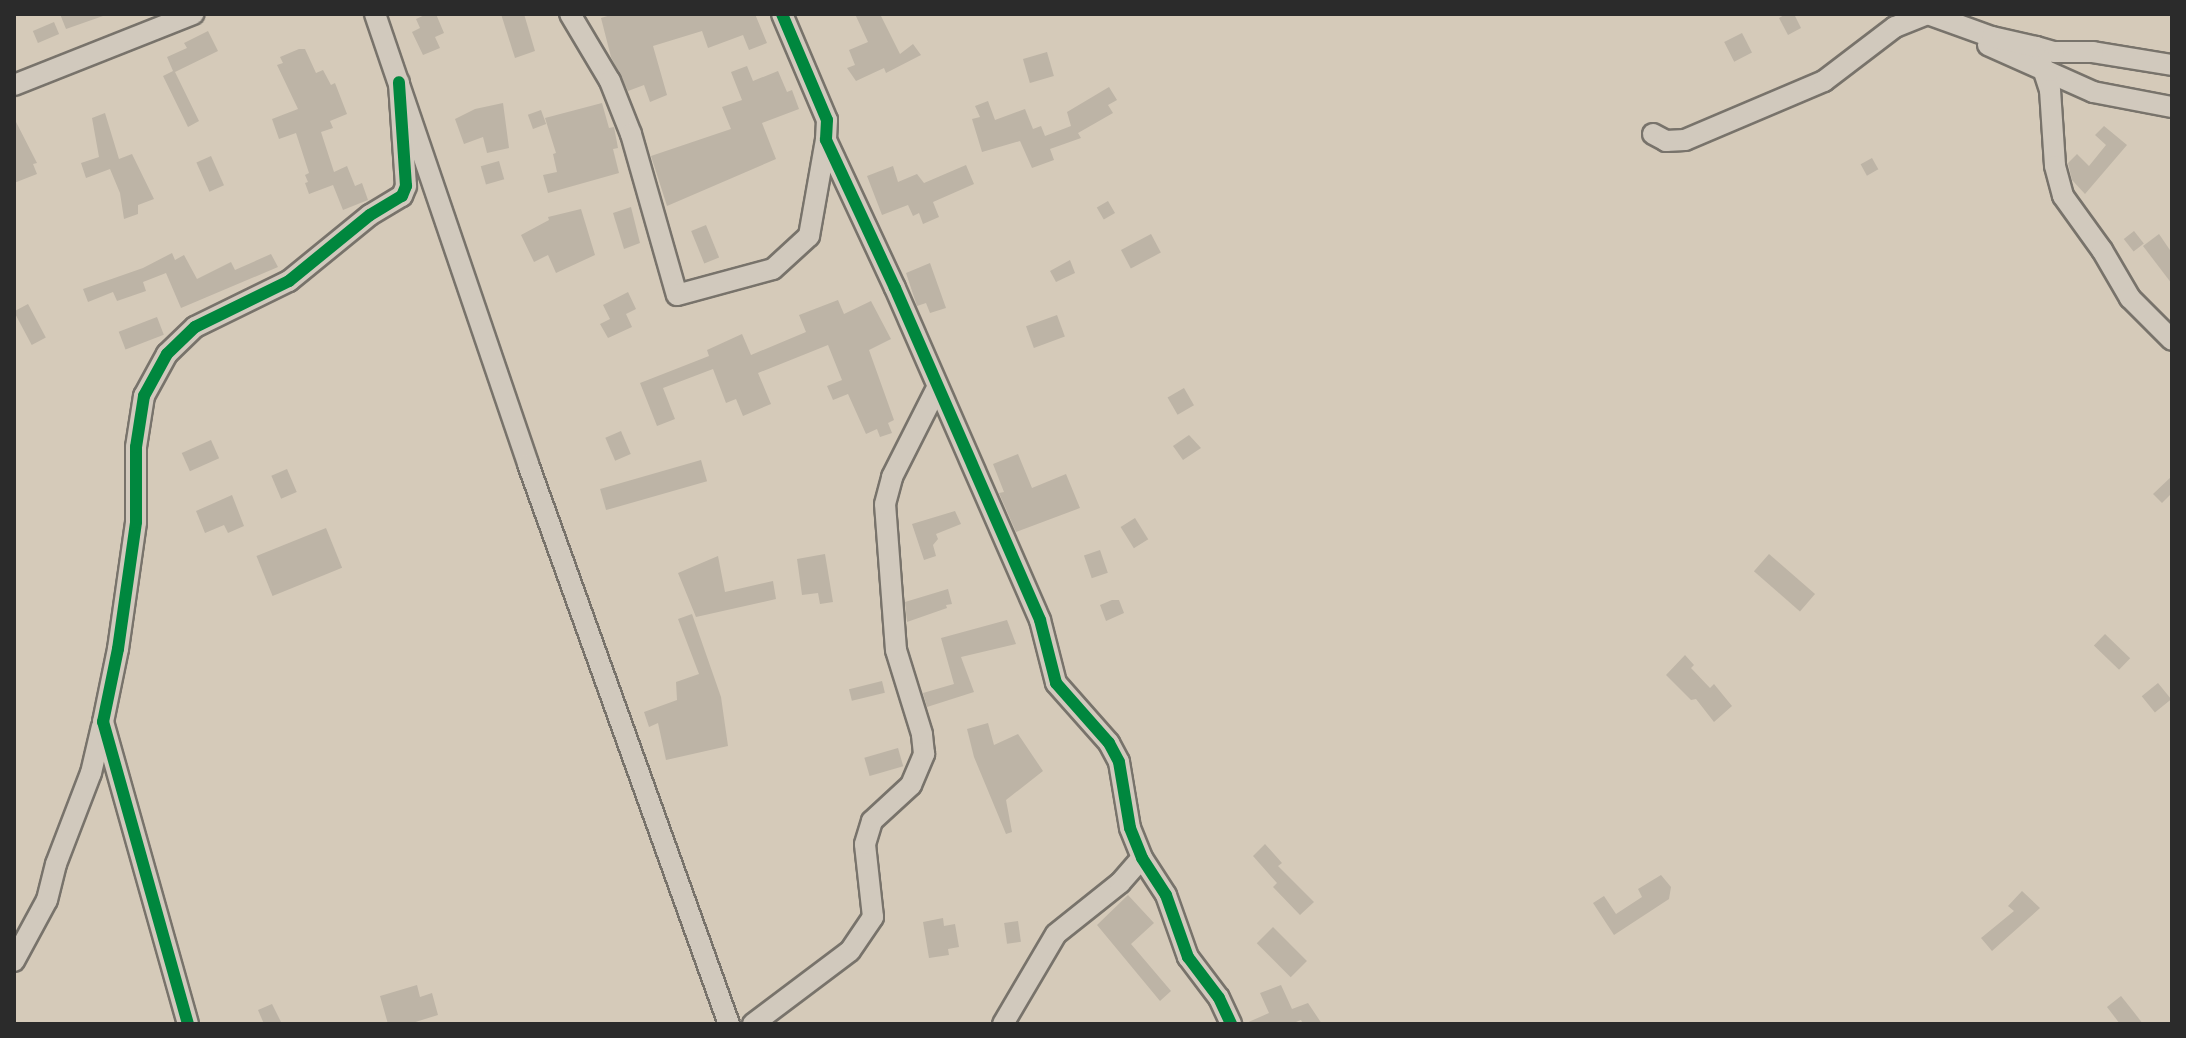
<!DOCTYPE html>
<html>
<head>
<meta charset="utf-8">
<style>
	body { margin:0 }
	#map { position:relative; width:2186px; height:1038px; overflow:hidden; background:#d5cab9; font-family:Itim,sans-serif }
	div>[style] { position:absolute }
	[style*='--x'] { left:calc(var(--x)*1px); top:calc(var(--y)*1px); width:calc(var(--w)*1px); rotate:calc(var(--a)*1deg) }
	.building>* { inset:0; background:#bdb4a6; transform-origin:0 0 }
	.roads { filter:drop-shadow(2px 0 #78736b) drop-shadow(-2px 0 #78736b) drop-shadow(0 2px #78736b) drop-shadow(0 -2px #78736b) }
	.minor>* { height:20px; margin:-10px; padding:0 10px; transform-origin:10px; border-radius:10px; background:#d1c9bd }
	.cycleway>* { height:12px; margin:-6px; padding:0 6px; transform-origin:6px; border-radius:6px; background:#00873e }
	span { translate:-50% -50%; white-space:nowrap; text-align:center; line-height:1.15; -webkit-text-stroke:8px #e2ceac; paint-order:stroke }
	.frame { position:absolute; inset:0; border:16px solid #2b2b2b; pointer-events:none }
</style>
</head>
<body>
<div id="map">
	<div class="building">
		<div style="clip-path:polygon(60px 14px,102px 14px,103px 16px,66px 29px)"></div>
		<div style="clip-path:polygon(427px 14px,436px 14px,444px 33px,435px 37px,440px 48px,423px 55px,412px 32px,420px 28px,416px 19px)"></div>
		<div style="clip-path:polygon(501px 14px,524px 14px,535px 51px,515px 58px)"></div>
		<div style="clip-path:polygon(614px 14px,755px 14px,767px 43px,749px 50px,743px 35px,708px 48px,702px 31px,653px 46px,667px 95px,650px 102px,644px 85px,628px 91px,611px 57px,601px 18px)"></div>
		<div style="clip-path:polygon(855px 14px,880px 14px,900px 54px,913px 44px,921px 55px,886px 73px,884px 68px,856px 81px,847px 68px,855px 65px,849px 50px,868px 42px)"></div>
		<div style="clip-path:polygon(1786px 14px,1794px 14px,1801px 28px,1788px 35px,1779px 18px)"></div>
		<div style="left:54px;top:22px;width:13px;height:23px;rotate:67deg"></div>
		<div style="clip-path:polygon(208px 31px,218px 51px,175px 72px,199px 121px,188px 127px,163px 76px,173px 71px,167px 57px,187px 48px,184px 43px)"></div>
		<div style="left:1742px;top:33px;width:22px;height:20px;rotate:63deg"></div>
		<div style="clip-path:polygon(299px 49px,305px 49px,316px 73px,323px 70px,331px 85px,335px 83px,347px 114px,330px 121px,333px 128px,321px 132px,334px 172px,347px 166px,355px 186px,362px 183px,368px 200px,343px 210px,333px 185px,309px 194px,305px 183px,308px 182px,305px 175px,309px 173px,296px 133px,279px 139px,272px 119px,298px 109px,277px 65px,283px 63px,280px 57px)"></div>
		<div style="left:1047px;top:52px;width:25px;height:25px;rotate:74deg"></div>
		<div style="clip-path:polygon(747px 66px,753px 81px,778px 71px,787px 92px,792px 90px,799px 109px,762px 123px,776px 159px,667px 206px,651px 156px,731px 129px,722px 107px,742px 100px,731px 72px)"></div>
		<div style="clip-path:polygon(1109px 87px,1117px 100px,1108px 105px,1113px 113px,1078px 133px,1081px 138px,1050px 149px,1054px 160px,1032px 168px,1020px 141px,982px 152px,972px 119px,980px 117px,975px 106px,988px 101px,995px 120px,1025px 109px,1033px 129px,1041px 126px,1045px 136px,1071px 126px,1067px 112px)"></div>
		<div style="clip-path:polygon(503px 103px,509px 148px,487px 153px,483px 137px,464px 144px,455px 119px,475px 109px)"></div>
		<div style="clip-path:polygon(602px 103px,609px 128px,614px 127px,618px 148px,613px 149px,619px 173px,548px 193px,543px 175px,557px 172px,553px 154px,556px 153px,545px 118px)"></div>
		<div style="left:541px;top:110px;width:15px;height:14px;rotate:70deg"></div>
		<div style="clip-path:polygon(105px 113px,119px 159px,132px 154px,154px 199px,138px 205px,138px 214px,124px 219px,120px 193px,110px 169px,86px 178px,81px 163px,99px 157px,92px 118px)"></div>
		<div style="clip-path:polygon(14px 118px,37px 163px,33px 164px,37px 174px,14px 183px)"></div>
		<div style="clip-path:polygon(2104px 126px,2127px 145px,2085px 194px,2072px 180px,2068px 163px,2077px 154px,2089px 166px,2106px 145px,2095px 135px)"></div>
		<div style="left:211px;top:156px;width:32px;height:16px;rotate:66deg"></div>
		<div style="left:1872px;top:158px;width:13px;height:13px;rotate:61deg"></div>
		<div style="left:499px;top:161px;width:19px;height:19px;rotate:74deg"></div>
		<div style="clip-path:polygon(966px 165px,974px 184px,933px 202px,939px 217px,923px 224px,919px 213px,913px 216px,908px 205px,882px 215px,867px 176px,893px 166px,898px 182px,917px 174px,924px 183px)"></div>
		<div style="left:1108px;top:201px;width:14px;height:13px;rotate:60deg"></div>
		<div style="clip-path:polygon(631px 207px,640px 243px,624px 249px,613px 213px)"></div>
		<div style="clip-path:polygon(581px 209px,595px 255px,556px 273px,548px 255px,534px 262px,521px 235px,549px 220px,548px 217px)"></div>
		<div style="left:706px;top:225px;width:35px;height:16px;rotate:68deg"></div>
		<div style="left:2134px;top:231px;width:16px;height:13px;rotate:52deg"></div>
		<div style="left:1151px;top:234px;width:21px;height:34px;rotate:62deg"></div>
		<div style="clip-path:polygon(2159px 234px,2172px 253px,2172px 284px,2143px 246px)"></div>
		<div style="clip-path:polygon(172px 253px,175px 260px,184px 255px,197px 279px,231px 262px,235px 270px,271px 254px,278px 267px,181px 308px,166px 273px,143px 282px,146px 291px,117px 301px,113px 292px,88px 302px,83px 289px,143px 268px)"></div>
		<div style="clip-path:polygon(1070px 260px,1075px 273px,1056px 282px,1050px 271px)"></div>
		<div style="clip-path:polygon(930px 263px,946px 308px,930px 313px,926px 303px,917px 306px,906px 273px)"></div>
		<div style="clip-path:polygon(628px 292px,636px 309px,626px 314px,632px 327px,608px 338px,600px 324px,610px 319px,603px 305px)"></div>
		<div style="clip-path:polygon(838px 300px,844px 314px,871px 301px,891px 339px,869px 350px,894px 420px,888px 423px,892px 433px,880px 437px,877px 429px,866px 434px,848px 394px,833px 400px,827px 386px,842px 380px,828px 345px,758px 373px,771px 404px,743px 416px,736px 399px,726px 403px,713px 369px,663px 388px,675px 419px,657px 426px,640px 383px,709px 356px,707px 350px,742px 334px,751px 355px,806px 332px,799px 315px)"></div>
		<div style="left:28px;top:304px;width:38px;height:16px;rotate:62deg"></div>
		<div style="left:1057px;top:315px;width:23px;height:33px;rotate:70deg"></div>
		<div style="left:157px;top:317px;width:19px;height:41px;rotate:69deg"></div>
		<div style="left:1184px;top:388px;width:20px;height:19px;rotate:60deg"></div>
		<div style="left:621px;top:431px;width:25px;height:17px;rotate:67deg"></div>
		<div style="clip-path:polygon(1189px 435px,1201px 448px,1183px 460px,1173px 446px)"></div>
		<div style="left:211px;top:440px;width:20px;height:32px;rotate:66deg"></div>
		<div style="clip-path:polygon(1018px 454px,1032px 488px,1066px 474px,1080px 508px,1016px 532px,999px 493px,1004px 492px,993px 464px)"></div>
		<div style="left:701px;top:460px;width:22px;height:105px;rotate:74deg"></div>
		<div style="left:287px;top:469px;width:25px;height:17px;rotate:67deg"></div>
		<div style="clip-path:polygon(2172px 476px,2172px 493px,2162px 503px,2153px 494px)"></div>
		<div style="clip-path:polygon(232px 495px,244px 526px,228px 533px,224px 525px,205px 533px,196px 511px)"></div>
		<div style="clip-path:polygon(955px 511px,961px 524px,936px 534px,938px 539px,933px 545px,936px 556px,924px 560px,912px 524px)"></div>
		<div style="left:1135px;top:518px;width:25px;height:17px;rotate:58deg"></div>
		<div style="left:326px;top:528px;width:43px;height:75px;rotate:68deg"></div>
		<div style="left:1100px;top:550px;width:24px;height:17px;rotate:71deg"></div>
		<div style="clip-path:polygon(825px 554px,833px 602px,820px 604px,818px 593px,802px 595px,797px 559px)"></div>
		<div style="left:1769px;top:554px;width:61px;height:23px;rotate:41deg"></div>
		<div style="clip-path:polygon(718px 556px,725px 592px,773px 581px,776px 599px,696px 617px,678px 573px)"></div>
		<div style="clip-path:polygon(948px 589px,952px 604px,946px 605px,947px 608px,907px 622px,905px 602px)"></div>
		<div style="clip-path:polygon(1112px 600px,1119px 600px,1124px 613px,1106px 621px,1100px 605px)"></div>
		<div style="clip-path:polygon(692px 614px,721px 697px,728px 746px,666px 760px,658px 723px,649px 727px,644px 712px,677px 700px,676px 682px,699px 674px,678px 619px)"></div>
		<div style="clip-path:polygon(1007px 620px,1016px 644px,961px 657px,974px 692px,927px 707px,923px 693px,954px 684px,941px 638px)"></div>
		<div style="left:2105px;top:634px;width:35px;height:16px;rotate:44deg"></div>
		<div style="clip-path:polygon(1685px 655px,1694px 665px,1691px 668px,1710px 688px,1714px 684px,1732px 706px,1714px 722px,1696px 699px,1691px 700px,1666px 675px)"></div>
		<div style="left:882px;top:681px;width:12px;height:34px;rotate:76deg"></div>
		<div style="left:2158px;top:683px;width:21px;height:21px;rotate:51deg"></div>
		<div style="clip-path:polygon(988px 723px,994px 745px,1018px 734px,1043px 771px,1006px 800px,1012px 832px,1006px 834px,974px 757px,967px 729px)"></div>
		<div style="left:898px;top:748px;width:19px;height:35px;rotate:74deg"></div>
		<div style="clip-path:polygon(1265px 844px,1282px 863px,1278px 866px,1314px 902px,1300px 915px,1273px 887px,1277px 883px,1253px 856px)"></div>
		<div style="clip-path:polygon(1661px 875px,1671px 887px,1669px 899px,1614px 935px,1593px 903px,1604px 896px,1616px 914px,1642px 897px,1638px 889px)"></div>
		<div style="clip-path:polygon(2022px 891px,2040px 908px,1992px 951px,1981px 938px,2014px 911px,2008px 906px)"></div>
		<div style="clip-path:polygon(1128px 895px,1154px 923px,1131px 944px,1171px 991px,1160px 1001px,1097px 925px)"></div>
		<div style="clip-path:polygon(943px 918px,944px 926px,955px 924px,959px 947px,948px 949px,949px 955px,929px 958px,923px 922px)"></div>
		<div style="left:1018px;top:921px;width:21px;height:14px;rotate:82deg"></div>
		<div style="left:1273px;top:927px;width:48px;height:23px;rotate:45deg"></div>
		<div style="clip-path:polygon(417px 985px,420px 997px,432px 993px,438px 1015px,409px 1024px,388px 1024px,380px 996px)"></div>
		<div style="clip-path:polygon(1281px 985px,1292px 1009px,1308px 1003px,1322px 1024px,1303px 1024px,1301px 1020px,1291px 1024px,1244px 1024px,1269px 1013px,1260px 993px)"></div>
		<div style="clip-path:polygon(2121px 996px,2133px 1011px,2143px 1024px,2120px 1024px,2107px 1007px)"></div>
		<div style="clip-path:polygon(272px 1004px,282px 1024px,264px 1024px,258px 1010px)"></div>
	</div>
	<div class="roads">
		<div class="minor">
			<div style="--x:375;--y:14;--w:475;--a:71.2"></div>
			<div style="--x:528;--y:464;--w:595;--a:70.26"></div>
			<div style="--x:570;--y:14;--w:78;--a:59.2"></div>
			<div style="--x:610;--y:81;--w:57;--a:68.4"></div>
			<div style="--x:631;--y:134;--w:167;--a:74.1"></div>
			<div style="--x:677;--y:295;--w:99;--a:-15.2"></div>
			<div style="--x:773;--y:269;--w:49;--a:-42.5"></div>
			<div style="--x:809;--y:236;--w:97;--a:-80"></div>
			<div style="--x:782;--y:14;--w:115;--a:67"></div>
			<div style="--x:827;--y:120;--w:20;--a:93"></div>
			<div style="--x:826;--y:140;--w:163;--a:65"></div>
			<div style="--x:895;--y:288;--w:362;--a:66.4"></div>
			<div style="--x:1040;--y:620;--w:65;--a:75.7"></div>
			<div style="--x:1056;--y:683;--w:80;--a:48.5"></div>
			<div style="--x:1109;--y:743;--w:21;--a:62"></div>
			<div style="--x:1119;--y:762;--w:67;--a:80.5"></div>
			<div style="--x:1130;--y:828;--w:32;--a:68"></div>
			<div style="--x:1142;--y:858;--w:44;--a:57"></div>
			<div style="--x:1166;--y:895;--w:66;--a:70.5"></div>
			<div style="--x:1188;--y:957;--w:51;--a:52.9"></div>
			<div style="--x:1219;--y:998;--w:29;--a:65"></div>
			<div style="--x:1988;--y:45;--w:115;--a:24.1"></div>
			<div style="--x:2093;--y:92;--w:80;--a:10.8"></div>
			<div style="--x:2172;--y:65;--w:80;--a:-170.7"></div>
			<div style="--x:2093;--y:52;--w:39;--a:180"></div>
			<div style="--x:2054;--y:52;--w:19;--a:-164"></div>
			<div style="--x:2036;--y:47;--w:45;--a:72"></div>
			<div style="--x:2050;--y:90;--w:76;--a:86.2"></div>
			<div style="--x:2055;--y:166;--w:31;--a:75"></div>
			<div style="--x:2063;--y:196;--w:67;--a:54.2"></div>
			<div style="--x:2102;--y:250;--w:56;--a:59.7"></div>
			<div style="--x:2130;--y:298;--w:59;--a:45"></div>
			<div style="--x:14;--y:85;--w:193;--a:-21.6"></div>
			<div style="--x:1653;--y:134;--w:15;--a:28"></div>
			<div style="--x:1666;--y:141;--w:19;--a:-3"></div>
			<div style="--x:1685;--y:140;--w:151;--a:-23"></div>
			<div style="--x:1824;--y:81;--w:89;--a:-37.3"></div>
			<div style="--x:1895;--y:27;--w:35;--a:-22"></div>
			<div style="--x:1928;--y:14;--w:68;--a:19.8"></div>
			<div style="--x:1992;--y:37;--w:45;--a:12.8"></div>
			<div style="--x:14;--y:961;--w:69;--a:-61.6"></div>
			<div style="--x:47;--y:900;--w:37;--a:-76"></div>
			<div style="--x:56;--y:864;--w:97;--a:-69"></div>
			<div style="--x:91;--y:773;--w:48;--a:-76.8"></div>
			<div style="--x:188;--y:1024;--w:314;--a:-105.7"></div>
			<div style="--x:103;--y:722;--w:75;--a:-78.4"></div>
			<div style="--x:118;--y:649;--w:128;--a:-81.9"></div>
			<div style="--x:136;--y:522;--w:75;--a:-90"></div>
			<div style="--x:136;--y:447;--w:52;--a:-81.1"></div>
			<div style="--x:144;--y:396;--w:48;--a:-61.3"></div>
			<div style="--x:167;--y:354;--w:39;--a:-44"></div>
			<div style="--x:195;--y:327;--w:105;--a:-26.1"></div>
			<div style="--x:289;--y:281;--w:104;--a:-39.2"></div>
			<div style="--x:370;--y:215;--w:37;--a:-31"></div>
			<div style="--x:402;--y:196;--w:11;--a:-68"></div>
			<div style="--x:406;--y:186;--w:104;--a:-93.9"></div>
			<div style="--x:753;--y:1024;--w:121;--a:-37"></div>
			<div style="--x:850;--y:951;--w:41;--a:-55.9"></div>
			<div style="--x:873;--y:917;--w:73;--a:-96.3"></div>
			<div style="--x:865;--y:844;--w:24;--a:-73"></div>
			<div style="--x:872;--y:821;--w:53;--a:-42.7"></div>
			<div style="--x:911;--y:785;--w:34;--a:-67"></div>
			<div style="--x:924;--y:754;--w:20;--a:-96"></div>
			<div style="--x:922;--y:734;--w:88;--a:-107.2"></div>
			<div style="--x:896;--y:650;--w:146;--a:-94.3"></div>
			<div style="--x:885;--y:504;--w:28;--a:-75"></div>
			<div style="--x:892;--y:477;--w:100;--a:-63.2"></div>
			<div style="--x:1003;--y:1024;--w:104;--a:-59.5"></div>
			<div style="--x:1056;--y:934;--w:82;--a:-38.6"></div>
			<div style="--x:1120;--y:883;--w:33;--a:-49"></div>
		</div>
	</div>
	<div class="cycleway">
		<div style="--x:782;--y:14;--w:115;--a:67"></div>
		<div style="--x:827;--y:120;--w:20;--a:93"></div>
		<div style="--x:826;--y:140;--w:163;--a:65"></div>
		<div style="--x:895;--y:288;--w:362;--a:66.4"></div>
		<div style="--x:1040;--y:620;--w:65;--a:75.7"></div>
		<div style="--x:1056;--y:683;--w:80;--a:48.5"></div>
		<div style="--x:1109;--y:743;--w:21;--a:62"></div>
		<div style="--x:1119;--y:762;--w:67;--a:80.5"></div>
		<div style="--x:1130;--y:828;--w:32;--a:68"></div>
		<div style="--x:1142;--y:858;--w:44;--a:57"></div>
		<div style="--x:1166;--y:895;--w:66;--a:70.5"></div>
		<div style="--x:1188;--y:957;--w:51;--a:52.9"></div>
		<div style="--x:1219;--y:998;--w:29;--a:65"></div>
		<div style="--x:188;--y:1024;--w:314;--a:-105.7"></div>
		<div style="--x:103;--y:722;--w:75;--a:-78.4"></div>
		<div style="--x:118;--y:649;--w:128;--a:-81.9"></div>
		<div style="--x:136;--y:522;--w:75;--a:-90"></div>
		<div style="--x:136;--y:447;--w:52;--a:-81.1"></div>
		<div style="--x:144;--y:396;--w:48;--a:-61.3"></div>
		<div style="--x:167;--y:354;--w:39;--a:-44"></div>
		<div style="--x:195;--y:327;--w:105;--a:-26.1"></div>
		<div style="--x:289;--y:281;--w:104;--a:-39.2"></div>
		<div style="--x:370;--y:215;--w:37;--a:-31"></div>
		<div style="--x:402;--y:196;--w:11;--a:-68"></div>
		<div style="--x:406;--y:186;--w:104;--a:-93.9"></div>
	</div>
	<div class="frame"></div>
</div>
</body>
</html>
